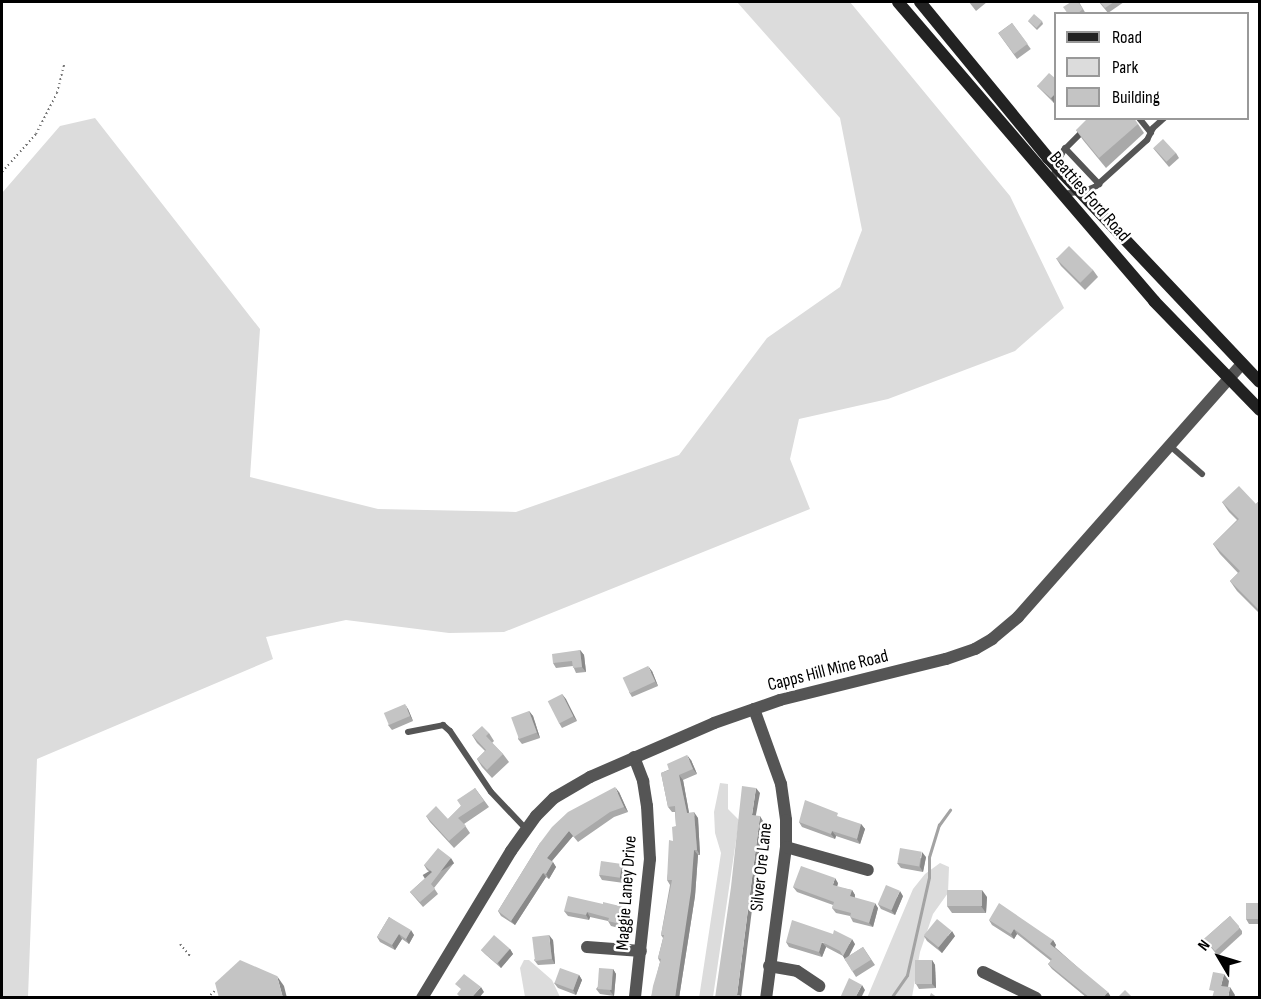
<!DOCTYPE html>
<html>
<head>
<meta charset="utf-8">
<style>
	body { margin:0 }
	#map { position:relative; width:1261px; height:999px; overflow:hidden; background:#fff; font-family:"Sofia Sans Condensed",sans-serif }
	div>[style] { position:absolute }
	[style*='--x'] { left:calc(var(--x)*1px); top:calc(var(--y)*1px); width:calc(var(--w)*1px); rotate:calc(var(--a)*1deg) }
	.green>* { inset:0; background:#dcdcdc }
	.stream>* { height:3px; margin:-1.5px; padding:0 1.5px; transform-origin:1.5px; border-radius:1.5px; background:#a3a3a3 }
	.path>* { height:2px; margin-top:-1px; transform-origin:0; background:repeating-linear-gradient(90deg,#777 0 1.5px,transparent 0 4.5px) }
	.service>* { height:6px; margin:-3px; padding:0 3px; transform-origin:3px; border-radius:3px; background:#555 }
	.minor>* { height:12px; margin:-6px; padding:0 6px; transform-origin:6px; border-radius:6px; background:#555 }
	.tertiary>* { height:12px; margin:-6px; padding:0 6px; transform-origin:6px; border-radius:6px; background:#555 }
	.secondary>* { height:12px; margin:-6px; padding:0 6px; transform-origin:6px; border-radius:6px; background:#222 }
	.wall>* { inset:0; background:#a9a9a9; transform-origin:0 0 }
	.shaded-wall>* { inset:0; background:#898989; transform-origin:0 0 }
	.building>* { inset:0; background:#c4c4c4; transform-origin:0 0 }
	span { translate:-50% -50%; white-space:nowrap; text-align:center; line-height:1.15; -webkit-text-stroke:5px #fff; paint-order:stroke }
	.street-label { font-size:18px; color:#000 }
	.frame { position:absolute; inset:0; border:3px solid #000; pointer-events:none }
	.legend { position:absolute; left:1054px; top:12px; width:195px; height:108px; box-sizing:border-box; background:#fff; border:2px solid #999; margin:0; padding:8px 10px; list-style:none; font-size:18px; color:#000 }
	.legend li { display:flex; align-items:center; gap:12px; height:30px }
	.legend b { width:30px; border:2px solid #999 }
	.north { position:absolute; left:1189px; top:927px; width:60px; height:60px; -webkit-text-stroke:4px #fff; paint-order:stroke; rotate:308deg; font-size:16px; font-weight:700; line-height:24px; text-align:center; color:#000 }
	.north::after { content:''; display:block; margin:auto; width:21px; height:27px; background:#000; clip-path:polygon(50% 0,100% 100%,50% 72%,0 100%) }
</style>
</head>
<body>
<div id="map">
	<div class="green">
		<div style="clip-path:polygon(737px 2px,850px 2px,1010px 196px,1064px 308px,1015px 351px,888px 399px,799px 419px,790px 459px,810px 509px,504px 632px,449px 633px,346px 620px,266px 637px,273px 659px,37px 759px,28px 997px,2px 997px,2px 193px,60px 126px,95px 118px,260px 329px,250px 477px,378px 509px,516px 512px,679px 455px,767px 338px,840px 287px,862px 230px,840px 118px)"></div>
		<div style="clip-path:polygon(720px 783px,728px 784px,728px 809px,739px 820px,713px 997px,699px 998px,721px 853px,715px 833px,714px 812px)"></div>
		<div style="clip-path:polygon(940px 863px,949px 867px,948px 893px,933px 914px,920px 952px,912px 997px,867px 998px,913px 889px,925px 874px)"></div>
		<div style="clip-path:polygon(524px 960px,529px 960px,552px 980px,560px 997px,525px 997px,520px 968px)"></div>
	</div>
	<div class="stream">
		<div style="--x:891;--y:998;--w:28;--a:-55"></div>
		<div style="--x:907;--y:975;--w:100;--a:-77.3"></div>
		<div style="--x:929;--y:877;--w:20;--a:-90"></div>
		<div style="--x:929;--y:857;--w:34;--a:-73"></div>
		<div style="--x:939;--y:825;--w:19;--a:-54"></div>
	</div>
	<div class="path">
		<div style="--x:2;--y:172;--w:51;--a:-48.2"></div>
		<div style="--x:36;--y:134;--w:46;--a:-62.9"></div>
		<div style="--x:57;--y:93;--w:30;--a:-76"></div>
		<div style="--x:180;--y:944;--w:16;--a:50"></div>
		<div style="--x:207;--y:998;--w:13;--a:-42"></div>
	</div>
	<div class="service">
		<div style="--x:1139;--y:118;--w:19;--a:51"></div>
		<div style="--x:1065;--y:148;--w:50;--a:46.6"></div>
		<div style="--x:1054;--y:184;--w:18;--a:-87"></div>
		<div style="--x:1055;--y:166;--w:18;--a:-61"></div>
		<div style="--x:1064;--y:150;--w:28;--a:-45"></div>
		<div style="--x:1062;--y:194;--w:23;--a:-7"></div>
		<div style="--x:1085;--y:191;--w:12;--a:-24"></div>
		<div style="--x:1096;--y:186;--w:69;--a:-42"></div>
		<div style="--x:1147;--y:140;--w:13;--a:-63"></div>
		<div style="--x:1153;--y:128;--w:15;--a:-42"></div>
		<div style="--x:1169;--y:445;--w:44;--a:41.3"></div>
		<div style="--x:408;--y:732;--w:36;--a:-11"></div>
		<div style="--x:443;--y:725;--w:9;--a:41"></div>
		<div style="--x:450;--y:731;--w:73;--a:56.1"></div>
		<div style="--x:491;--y:792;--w:51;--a:46.6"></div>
	</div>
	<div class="minor">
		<div style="--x:754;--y:709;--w:80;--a:70.2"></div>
		<div style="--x:781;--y:784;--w:36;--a:82"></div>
		<div style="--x:786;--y:820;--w:27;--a:90"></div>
		<div style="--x:786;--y:847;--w:152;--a:97.5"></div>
		<div style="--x:634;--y:757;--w:26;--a:69"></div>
		<div style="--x:643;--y:781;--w:25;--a:81"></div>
		<div style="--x:647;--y:806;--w:53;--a:86.8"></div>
		<div style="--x:650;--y:859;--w:140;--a:96.2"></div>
		<div style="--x:786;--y:847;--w:85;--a:15.7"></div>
		<div style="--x:587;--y:947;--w:54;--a:4.2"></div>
		<div style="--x:769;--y:966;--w:28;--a:10"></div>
		<div style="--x:797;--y:971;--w:27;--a:34"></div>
		<div style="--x:983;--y:972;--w:59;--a:26.1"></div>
	</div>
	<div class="tertiary">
		<div style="--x:422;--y:998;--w:172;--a:-58.8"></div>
		<div style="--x:511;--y:851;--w:43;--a:-54.5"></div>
		<div style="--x:536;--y:816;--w:25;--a:-45"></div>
		<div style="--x:554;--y:798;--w:42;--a:-30.3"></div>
		<div style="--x:590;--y:777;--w:135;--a:-23.5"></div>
		<div style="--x:714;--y:723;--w:70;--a:-19.2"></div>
		<div style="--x:780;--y:700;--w:171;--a:-13.9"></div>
		<div style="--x:946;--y:659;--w:31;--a:-19"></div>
		<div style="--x:975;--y:649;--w:20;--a:-30"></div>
		<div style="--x:992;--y:639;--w:34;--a:-40"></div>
		<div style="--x:1018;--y:617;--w:338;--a:-48.5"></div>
	</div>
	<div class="secondary">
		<div style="--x:898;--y:2;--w:394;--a:49.4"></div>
		<div style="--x:1154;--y:301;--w:152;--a:45.8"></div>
		<div style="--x:920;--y:2;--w:202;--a:50.6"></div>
		<div style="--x:1048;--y:158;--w:308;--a:46.6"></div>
	</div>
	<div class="wall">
		<div style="clip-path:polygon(969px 2px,987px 2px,976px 11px)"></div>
		<div style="clip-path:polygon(1079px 2px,1086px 14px,1068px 14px)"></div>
		<div style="clip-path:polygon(1099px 2px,1124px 2px,1108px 13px)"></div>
		<div style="clip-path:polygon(1028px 21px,1042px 21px,1043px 24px,1037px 30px)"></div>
		<div style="left:1012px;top:23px;width:32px;height:17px;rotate:54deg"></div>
		<div style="clip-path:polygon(1056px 79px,1056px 102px,1054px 103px,1037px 86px)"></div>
		<div style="clip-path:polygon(1138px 124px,1144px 133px,1106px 168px,1083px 140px,1076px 130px)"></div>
		<div style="clip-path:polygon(1153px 148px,1176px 153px,1179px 158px,1169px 167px)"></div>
		<div style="clip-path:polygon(1056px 258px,1093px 270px,1098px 277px,1085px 290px,1061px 266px)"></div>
		<div style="clip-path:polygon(1260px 500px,1260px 614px,1237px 591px,1230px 581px,1238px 573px,1220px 554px,1213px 544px,1237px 520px,1229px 512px,1222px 502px,1256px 504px)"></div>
		<div style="clip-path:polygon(580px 650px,584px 655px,586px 672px,576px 673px,573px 666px,556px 668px,553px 663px)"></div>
		<div style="clip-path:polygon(652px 671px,658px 686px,632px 697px,629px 692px)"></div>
		<div style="clip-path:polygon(562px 694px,577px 721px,562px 728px,559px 723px)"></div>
		<div style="clip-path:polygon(408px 709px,413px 721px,392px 730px,388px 725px)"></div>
		<div style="clip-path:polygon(529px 711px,533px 716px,540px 738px,522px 744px,518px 739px)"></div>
		<div style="clip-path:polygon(489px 733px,494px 741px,492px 743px,503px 754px,509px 762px,492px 778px,482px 767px,477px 759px,485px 751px,477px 743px,472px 735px)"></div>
		<div style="clip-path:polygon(691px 760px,697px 774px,683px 780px,689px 813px,698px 818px,700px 855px,698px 855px,695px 896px,679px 998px,651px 998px,660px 962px,658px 958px,663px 938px,661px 935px,670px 885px,667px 880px,673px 841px,676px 826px,675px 812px,672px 812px,668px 807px,661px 773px)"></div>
		<div style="clip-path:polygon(475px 788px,489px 807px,464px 824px,470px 833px,454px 848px,430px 822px,426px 816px,448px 819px,461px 806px)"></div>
		<div style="clip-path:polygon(619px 792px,628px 812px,614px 817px,578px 842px,573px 836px,552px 861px,556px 867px,549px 879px,546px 877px,515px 925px,501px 916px,498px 911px,540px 843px)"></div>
		<div style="clip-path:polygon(799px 822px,861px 824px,865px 829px,860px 844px,836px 836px,835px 839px,802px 827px)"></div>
		<div style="clip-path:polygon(926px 857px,923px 872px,901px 868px,897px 863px)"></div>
		<div style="clip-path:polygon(454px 863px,434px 888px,438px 894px,423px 907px,410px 892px,431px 873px,427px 870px,424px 865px)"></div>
		<div style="clip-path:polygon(626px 869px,624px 883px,602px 880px,599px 875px)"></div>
		<div style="clip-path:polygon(838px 883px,837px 887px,852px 890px,855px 895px,855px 898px,878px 908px,873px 927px,853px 922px,850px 916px,836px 913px,832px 908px,833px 905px,797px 892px,793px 887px)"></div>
		<div style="clip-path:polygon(903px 896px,895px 915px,881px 909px,878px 904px)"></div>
		<div style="clip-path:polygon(987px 897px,986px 913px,952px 913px,947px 906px)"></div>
		<div style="clip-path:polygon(1260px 903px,1260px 924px,1249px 924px,1246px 919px)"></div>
		<div style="clip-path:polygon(564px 911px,628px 911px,623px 929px,611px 926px,608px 921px,590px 917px,589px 920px,568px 916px)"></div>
		<div style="clip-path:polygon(1230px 916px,1242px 931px,1242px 934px,1218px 956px,1204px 939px)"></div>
		<div style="clip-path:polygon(389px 917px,414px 935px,409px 944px,402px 939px,395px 950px,380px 942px,377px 937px)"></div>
		<div style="clip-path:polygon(989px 920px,1053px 940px,1056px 945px,1055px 947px,1111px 997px,1111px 998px,1087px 998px,1052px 969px,1048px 964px,1051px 961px,1017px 934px,1014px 939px,992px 925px)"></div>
		<div style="clip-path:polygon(924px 936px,955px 936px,942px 953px,927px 941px)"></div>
		<div style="clip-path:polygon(553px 940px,555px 964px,538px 965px,534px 960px)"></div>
		<div style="clip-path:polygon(786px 942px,855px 944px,849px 956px,863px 947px,875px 965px,856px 977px,843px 956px,826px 947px,822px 957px,789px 947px)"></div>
		<div style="clip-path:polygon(510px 949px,513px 954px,501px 968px,485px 954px,481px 950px)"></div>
		<div style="clip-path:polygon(932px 960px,935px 965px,936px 988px,919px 989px,916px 984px)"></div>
		<div style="clip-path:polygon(613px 969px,616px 974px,614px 996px,600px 994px,596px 989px)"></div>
		<div style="clip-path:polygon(579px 975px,582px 980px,576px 995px,558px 988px,554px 983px)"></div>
	</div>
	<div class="shaded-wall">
		<div style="clip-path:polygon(1056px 93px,1056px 102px,1054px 103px,1051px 98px)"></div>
		<div style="clip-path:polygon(580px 650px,584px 655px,586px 672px,582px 667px)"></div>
		<div style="clip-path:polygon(648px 666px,652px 671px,658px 686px,655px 681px)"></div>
		<div style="clip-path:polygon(562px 694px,566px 699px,577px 721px,573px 716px)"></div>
		<div style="clip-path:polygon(405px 704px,408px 709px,413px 721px,410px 716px)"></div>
		<div style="clip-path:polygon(529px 711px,533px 716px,540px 738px,537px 733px)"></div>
		<div style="clip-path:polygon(687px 755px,691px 760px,697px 774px,693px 769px)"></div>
		<div style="clip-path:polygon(679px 775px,683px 780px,690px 818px,687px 813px)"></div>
		<div style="clip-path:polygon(615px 787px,619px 792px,628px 812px,624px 807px)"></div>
		<div style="clip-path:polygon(756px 788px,760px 793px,755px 820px,752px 815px)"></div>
		<div style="clip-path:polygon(694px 812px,698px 818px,700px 855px,697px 850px)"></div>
		<div style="clip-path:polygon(760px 816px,763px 821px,741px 998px,739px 998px,737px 995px)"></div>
		<div style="clip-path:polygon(861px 824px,865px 829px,860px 844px,857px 839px)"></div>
		<div style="clip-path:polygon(569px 831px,573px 836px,550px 863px,547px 858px)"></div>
		<div style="clip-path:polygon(832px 831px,836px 836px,835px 839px,831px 834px)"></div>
		<div style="clip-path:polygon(694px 850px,698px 855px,695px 896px,679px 998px,675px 998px)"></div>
		<div style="clip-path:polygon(922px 852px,926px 857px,923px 872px,920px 867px)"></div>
		<div style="left:451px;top:858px;width:6px;height:33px;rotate:59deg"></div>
		<div style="clip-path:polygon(553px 862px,556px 867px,549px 879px,546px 874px)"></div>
		<div style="clip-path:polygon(622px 864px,626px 869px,624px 883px,620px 878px)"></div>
		<div style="clip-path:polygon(543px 873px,546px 877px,515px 925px,511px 921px)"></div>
		<div style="clip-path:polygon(835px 878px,838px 883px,836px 890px,833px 885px)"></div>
		<div style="clip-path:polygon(852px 890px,855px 895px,854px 901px,850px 896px)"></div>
		<div style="clip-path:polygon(982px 890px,987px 897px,986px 913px,981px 906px)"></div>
		<div style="clip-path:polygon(900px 891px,903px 896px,895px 915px,891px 910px)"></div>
		<div style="clip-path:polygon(875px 903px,878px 908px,873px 927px,869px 923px)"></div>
		<div style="clip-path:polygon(624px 907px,628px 911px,623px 929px,620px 924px)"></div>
		<div style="clip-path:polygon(587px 912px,590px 917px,589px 920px,586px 915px)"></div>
		<div style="clip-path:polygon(1014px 929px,1017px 934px,1014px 939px,1011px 934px)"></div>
		<div style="clip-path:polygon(411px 930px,414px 935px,409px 944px,406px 939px)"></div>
		<div style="clip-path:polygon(952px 931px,955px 936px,942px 953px,938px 948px)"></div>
		<div style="clip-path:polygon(399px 934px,402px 939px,395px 950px,392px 945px)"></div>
		<div style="clip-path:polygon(549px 935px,553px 940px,555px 964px,552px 959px)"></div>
		<div style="clip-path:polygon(852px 939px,855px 944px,846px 961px,843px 956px)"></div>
		<div style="clip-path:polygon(1053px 940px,1056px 945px,1054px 949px,1050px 944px)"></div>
		<div style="clip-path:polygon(822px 942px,826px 947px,822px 957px,819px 952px)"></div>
		<div style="clip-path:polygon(510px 949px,513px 954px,501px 968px,498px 963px)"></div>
		<div style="clip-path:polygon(932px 960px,935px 965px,936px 988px,932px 984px)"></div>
		<div style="clip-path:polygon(613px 969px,616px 974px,614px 996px,610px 991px)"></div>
		<div style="clip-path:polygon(1224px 974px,1229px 981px,1227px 993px,1221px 986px)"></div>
		<div style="clip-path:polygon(579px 975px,582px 980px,576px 995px,573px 990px)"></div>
		<div style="clip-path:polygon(277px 976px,284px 986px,287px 998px,283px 998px)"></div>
		<div style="clip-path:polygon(862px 985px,865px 990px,861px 998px,855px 998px)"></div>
		<div style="clip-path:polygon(481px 987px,484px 992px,479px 998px,471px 998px)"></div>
		<div style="clip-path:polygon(1230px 987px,1235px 995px,1234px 998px,1228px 998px)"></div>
		<div style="clip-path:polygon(1108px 992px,1111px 997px,1111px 998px,1103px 998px)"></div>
	</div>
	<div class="building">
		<div style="clip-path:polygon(1071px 2px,1078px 2px,1083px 9px,1077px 14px,1068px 14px,1063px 7px)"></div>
		<div style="clip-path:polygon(1100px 2px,1114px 2px,1105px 8px)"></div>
		<div style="left:1034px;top:14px;width:11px;height:9px;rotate:41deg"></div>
		<div style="left:1012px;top:23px;width:26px;height:17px;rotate:53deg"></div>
		<div style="clip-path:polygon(1049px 73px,1056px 79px,1056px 93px,1051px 98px,1037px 86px)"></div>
		<div style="clip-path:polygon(1088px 118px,1134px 118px,1138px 124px,1099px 158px,1076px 130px)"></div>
		<div style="left:1163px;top:139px;width:19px;height:13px;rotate:47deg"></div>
		<div style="left:1069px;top:246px;width:34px;height:18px;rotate:45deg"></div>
		<div style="clip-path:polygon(1239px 486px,1256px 504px,1260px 500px,1260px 611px,1230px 581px,1240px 571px,1213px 544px,1239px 519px,1222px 502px)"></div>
		<div style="clip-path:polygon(580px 650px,582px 667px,573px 668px,572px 661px,553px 663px,552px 654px)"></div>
		<div style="left:648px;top:666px;width:17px;height:28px;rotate:65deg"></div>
		<div style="left:562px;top:694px;width:25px;height:16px;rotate:63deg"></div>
		<div style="left:405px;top:704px;width:13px;height:23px;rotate:67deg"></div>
		<div style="left:529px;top:711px;width:23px;height:19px;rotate:70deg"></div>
		<div style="clip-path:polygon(482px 726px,489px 733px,486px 736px,503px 754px,487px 770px,477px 759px,486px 750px,472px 735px)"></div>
		<div style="clip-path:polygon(687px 755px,693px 769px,679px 775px,687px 813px,694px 812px,697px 850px,694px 850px,691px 891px,675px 998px,651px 998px,653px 986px,661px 959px,658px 958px,664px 935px,661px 935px,672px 880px,667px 880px,669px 840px,673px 841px,672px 827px,676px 826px,675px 806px,668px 807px,661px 773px,669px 770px,667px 764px)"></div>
		<div style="clip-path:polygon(742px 786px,756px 788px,752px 815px,760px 816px,737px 995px,740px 995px,739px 998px,715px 998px,731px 887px)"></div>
		<div style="clip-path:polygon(615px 787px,624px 807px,610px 812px,574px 837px,569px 831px,547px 858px,553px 862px,546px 874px,543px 873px,511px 921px,498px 911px,540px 843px,552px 827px,568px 812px)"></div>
		<div style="clip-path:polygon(475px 788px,484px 801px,458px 818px,466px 826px,449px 841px,426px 816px,436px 806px,448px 819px,461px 806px,457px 800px)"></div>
		<div style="clip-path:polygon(805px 800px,838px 813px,837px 816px,861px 824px,857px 839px,832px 831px,831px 834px,799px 822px)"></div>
		<div style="clip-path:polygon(438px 848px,451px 858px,431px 884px,435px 889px,420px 902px,410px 892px,432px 872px,424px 865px)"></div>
		<div style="left:900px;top:848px;width:22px;height:15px;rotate:10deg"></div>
		<div style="left:601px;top:861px;width:21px;height:14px;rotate:8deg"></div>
		<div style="clip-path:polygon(801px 866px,835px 878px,833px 885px,852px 890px,850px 896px,875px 903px,869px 923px,850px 917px,851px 913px,832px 908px,834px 902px,793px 887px)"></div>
		<div style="left:886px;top:885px;width:15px;height:21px;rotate:23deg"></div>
		<div style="left:947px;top:890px;width:35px;height:16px"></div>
		<div style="clip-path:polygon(568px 896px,603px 904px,603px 902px,624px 907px,620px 924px,608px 921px,609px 918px,587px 912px,586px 915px,564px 911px)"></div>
		<div style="clip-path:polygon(999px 903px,1053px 940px,1050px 944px,1108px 992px,1103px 998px,1090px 998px,1048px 964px,1052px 959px,1014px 929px,1011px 934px,989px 920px)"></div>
		<div style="left:1246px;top:903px;width:14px;height:16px"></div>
		<div style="clip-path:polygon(1230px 916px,1239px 926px,1239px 929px,1215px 951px,1204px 939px)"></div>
		<div style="clip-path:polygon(389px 917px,411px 930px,406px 939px,399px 934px,392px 945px,377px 937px)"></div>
		<div style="left:937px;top:919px;width:19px;height:21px;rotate:39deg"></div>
		<div style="clip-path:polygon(792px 920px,833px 934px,834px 930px,852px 939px,843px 956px,840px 951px,822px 942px,819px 952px,786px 942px)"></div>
		<div style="left:494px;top:935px;width:21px;height:20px;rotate:41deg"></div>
		<div style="left:549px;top:935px;width:24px;height:17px;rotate:83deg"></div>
		<div style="left:863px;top:947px;width:15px;height:22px;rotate:58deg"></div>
		<div style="clip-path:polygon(240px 960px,277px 976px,283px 998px,219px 998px,215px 983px)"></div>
		<div style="left:915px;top:960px;width:17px;height:24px"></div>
		<div style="left:560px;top:968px;width:20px;height:16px;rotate:20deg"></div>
		<div style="left:599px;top:968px;width:14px;height:21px;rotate:4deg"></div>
		<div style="clip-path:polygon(1213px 972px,1224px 974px,1221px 986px,1230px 987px,1228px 998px,1212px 998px,1214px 991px,1209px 990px)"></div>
		<div style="clip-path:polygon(464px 974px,481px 987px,471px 998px,461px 998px,457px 994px,461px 989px,455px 984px)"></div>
		<div style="clip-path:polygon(849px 978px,862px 985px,855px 998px,840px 998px)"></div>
		<div style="clip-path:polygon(1125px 990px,1133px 998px,1117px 998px)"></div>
		<div style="clip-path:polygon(931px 993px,938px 998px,929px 998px)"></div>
	</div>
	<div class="street-label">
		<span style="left:1089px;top:197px;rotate:49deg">Beatties Ford Road</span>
		<span style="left:828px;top:671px;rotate:-14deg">Capps Hill Mine Road</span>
		<span style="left:762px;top:867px;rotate:-84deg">Silver Ore Lane</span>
		<span style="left:627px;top:893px;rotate:-86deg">Maggie Laney Drive</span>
	</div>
	<div class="frame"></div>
	<ul class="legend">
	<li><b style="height:8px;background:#222"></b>Road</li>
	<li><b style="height:16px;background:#dcdcdc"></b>Park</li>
	<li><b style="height:16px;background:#c4c4c4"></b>Building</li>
	</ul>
	<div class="north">N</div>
</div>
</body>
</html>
